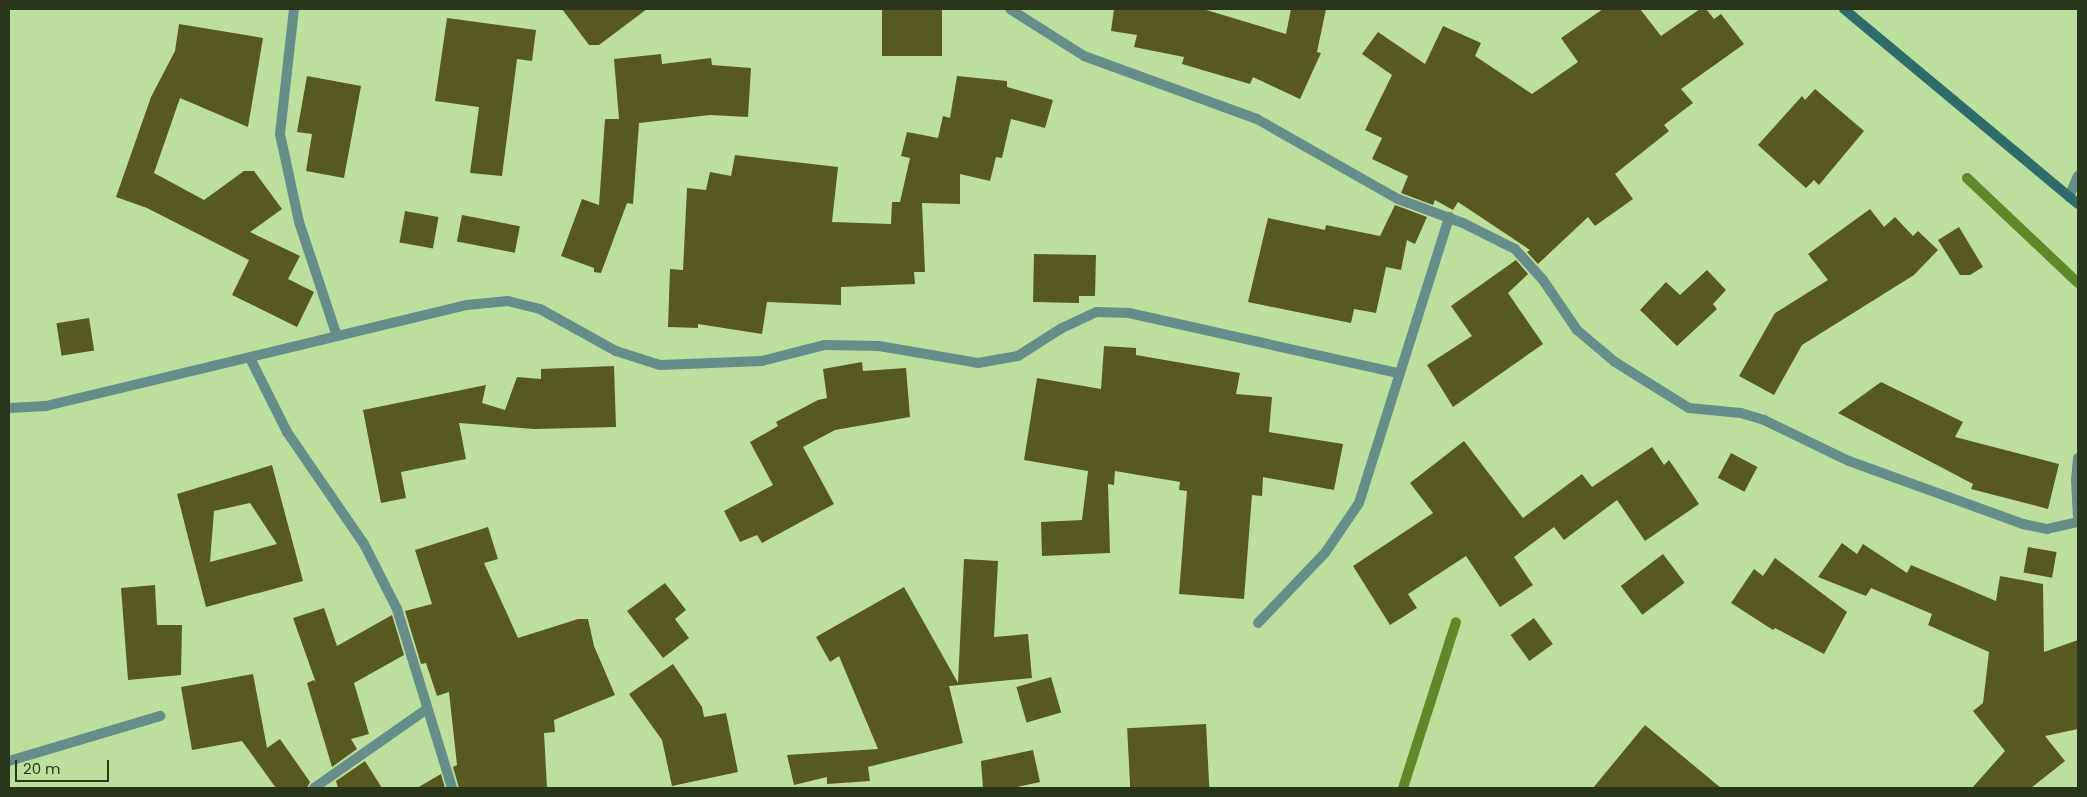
<!DOCTYPE html>
<html>
<head>
<meta charset="utf-8">
<style>
	body { margin:0 }
	#map { position:relative; width:2087px; height:797px; overflow:hidden; background:#bddf9e; font-family:Poppins,sans-serif }
	div>[style] { position:absolute }
	[style*='--x'] { left:calc(var(--x)*1px); top:calc(var(--y)*1px); width:calc(var(--w)*1px); rotate:calc(var(--a)*1deg) }
	.stream>* { height:10px; margin:-5px; padding:0 5px; transform-origin:5px; border-radius:5px; background:#5e8929 }
	.building>* { inset:0; background:#58591e; transform-origin:0 0 }
	.street>* { height:10px; margin:-5px; padding:0 5px; transform-origin:5px; border-radius:5px; background:#678d8a }
	.secondary>* { height:10px; margin:-5px; padding:0 5px; transform-origin:5px; border-radius:5px; background:#2d6c68 }
	span { translate:-50% -50%; white-space:nowrap; text-align:center; line-height:1.15; -webkit-text-stroke:5px #bddf9e; paint-order:stroke }
	.frame { position:absolute; inset:0; border:10px solid #29361c; pointer-events:none }
	.scale { position:absolute; left:15px; top:760px; width:94px; height:22px; box-sizing:border-box; border:2px solid #29361c; border-top:0; padding-left:6px; font-size:15px; line-height:18px; white-space:nowrap; color:#29361c; -webkit-text-stroke:4px #bddf9e; paint-order:stroke }
</style>
</head>
<body>
<div id="map">
	<div class="stream">
		<div style="--x:1967;--y:178;--w:153;--a:43.4"></div>
		<div style="--x:1403;--y:788;--w:174;--a:-72.3"></div>
	</div>
	<div class="building">
		<div style="clip-path:polygon(562px 9px,647px 9px,599px 45px,589px 45px)"></div>
		<div style="left:882px;top:9px;width:60px;height:47px"></div>
		<div style="clip-path:polygon(1114px 9px,1203px 9px,1286px 34px,1291px 9px,1326px 9px,1317px 52px,1321px 53px,1300px 99px,1253px 77px,1250px 84px,1182px 64px,1184px 57px,1134px 47px,1137px 35px,1111px 31px)"></div>
		<div style="clip-path:polygon(1603px 9px,1640px 9px,1661px 36px,1700px 9px,1706px 9px,1714px 19px,1721px 14px,1744px 44px,1681px 89px,1693px 103px,1664px 125px,1669px 131px,1615px 174px,1633px 199px,1595px 226px,1588px 217px,1538px 264px,1527px 252px,1530px 250px,1458px 202px,1453px 210px,1435px 200px,1433px 205px,1401px 193px,1408px 176px,1372px 159px,1382px 138px,1365px 130px,1392px 75px,1362px 54px,1378px 32px,1425px 64px,1443px 26px,1481px 43px,1475px 56px,1532px 94px,1578px 62px,1561px 38px)"></div>
		<div style="clip-path:polygon(447px 18px,536px 30px,532px 61px,517px 59px,502px 176px,470px 173px,479px 107px,435px 101px)"></div>
		<div style="clip-path:polygon(179px 24px,263px 38px,248px 127px,180px 98px,154px 173px,204px 200px,244px 171px,254px 171px,282px 209px,250px 232px,300px 256px,288px 279px,314px 292px,297px 327px,232px 295px,249px 260px,147px 208px,116px 197px,151px 97px,175px 51px)"></div>
		<div style="clip-path:polygon(661px 54px,662px 64px,711px 58px,712px 65px,751px 68px,748px 117px,710px 115px,639px 123px,633px 204px,627px 203px,601px 273px,594px 272px,594px 268px,561px 256px,582px 199px,599px 205px,605px 119px,619px 119px,614px 59px)"></div>
		<div style="clip-path:polygon(307px 76px,361px 86px,344px 178px,306px 171px,312px 134px,297px 132px)"></div>
		<div style="clip-path:polygon(957px 76px,1007px 81px,1007px 87px,1053px 100px,1045px 128px,1011px 119px,1002px 158px,996px 157px,990px 181px,960px 174px,960px 204px,922px 203px,925px 272px,914px 272px,915px 284px,841px 287px,841px 305px,767px 302px,762px 334px,698px 324px,698px 328px,668px 327px,670px 269px,683px 270px,687px 188px,706px 190px,710px 172px,731px 176px,735px 155px,838px 167px,832px 222px,891px 224px,892px 202px,900px 202px,910px 158px,901px 156px,907px 132px,938px 138px,943px 116px,950px 118px)"></div>
		<div style="clip-path:polygon(1815px 89px,1864px 131px,1819px 185px,1814px 180px,1806px 188px,1758px 145px,1802px 96px,1805px 100px)"></div>
		<div style="clip-path:polygon(1395px 205px,1427px 217px,1415px 244px,1407px 240px,1401px 270px,1386px 267px,1376px 313px,1354px 309px,1351px 323px,1248px 302px,1268px 218px,1325px 230px,1326px 225px,1380px 236px)"></div>
		<div style="clip-path:polygon(1870px 209px,1884px 227px,1895px 217px,1913px 236px,1918px 231px,1938px 250px,1914px 275px,1802px 345px,1774px 395px,1739px 376px,1775px 313px,1828px 280px,1808px 254px)"></div>
		<div style="left:405px;top:211px;width:34px;height:32px;rotate:10deg"></div>
		<div style="left:462px;top:215px;width:59px;height:27px;rotate:11deg"></div>
		<div style="clip-path:polygon(1959px 227px,1983px 267px,1970px 275px,1960px 275px,1938px 240px)"></div>
		<div style="clip-path:polygon(1034px 254px,1096px 255px,1095px 296px,1079px 296px,1079px 303px,1033px 302px)"></div>
		<div style="clip-path:polygon(1516px 260px,1528px 274px,1508px 293px,1543px 344px,1453px 407px,1427px 365px,1472px 336px,1451px 306px)"></div>
		<div style="clip-path:polygon(1707px 270px,1726px 290px,1713px 304px,1717px 309px,1677px 346px,1640px 310px,1666px 282px,1680px 295px)"></div>
		<div style="left:89px;top:318px;width:33px;height:33px;rotate:81deg"></div>
		<div style="clip-path:polygon(1104px 346px,1136px 348px,1136px 355px,1240px 373px,1236px 394px,1272px 397px,1269px 432px,1343px 444px,1334px 490px,1263px 477px,1262px 496px,1252px 495px,1244px 599px,1179px 594px,1187px 491px,1179px 490px,1180px 482px,1115px 471px,1114px 485px,1108px 484px,1110px 553px,1042px 556px,1041px 522px,1082px 520px,1088px 471px,1024px 460px,1037px 378px,1101px 389px)"></div>
		<div style="clip-path:polygon(862px 362px,863px 371px,906px 368px,910px 417px,835px 430px,803px 447px,834px 504px,762px 543px,757px 535px,740px 542px,724px 511px,773px 485px,750px 442px,778px 426px,776px 422px,818px 400px,827px 398px,823px 369px)"></div>
		<div style="clip-path:polygon(614px 366px,616px 427px,534px 429px,459px 423px,466px 459px,401px 472px,406px 498px,381px 503px,363px 410px,486px 385px,482px 403px,505px 410px,517px 377px,541px 379px,541px 369px)"></div>
		<div style="clip-path:polygon(1881px 382px,1963px 422px,1955px 437px,2059px 464px,2048px 509px,1971px 489px,1973px 484px,1838px 413px)"></div>
		<div style="clip-path:polygon(1464px 441px,1523px 518px,1582px 474px,1592px 487px,1652px 447px,1664px 465px,1669px 460px,1699px 504px,1645px 541px,1617px 500px,1564px 540px,1554px 527px,1514px 557px,1533px 585px,1500px 607px,1466px 556px,1408px 594px,1417px 608px,1390px 625px,1353px 566px,1433px 513px,1410px 483px)"></div>
		<div style="left:1731px;top:453px;width:30px;height:28px;rotate:28deg"></div>
		<div style="clip-path:polygon(evenodd,272px 465px,303px 581px,206px 607px,177px 494px,272px 465px,250px 503px,277px 544px,210px 562px,214px 511px,250px 503px)"></div>
		<div style="clip-path:polygon(488px 527px,498px 559px,484px 563px,518px 638px,578px 619px,588px 619px,594px 646px,615px 695px,554px 720px,555px 732px,544px 733px,547px 788px,459px 788px,453px 767px,457px 765px,449px 692px,437px 696px,426px 663px,421px 664px,405px 611px,432px 604px,415px 550px)"></div>
		<div style="clip-path:polygon(1842px 543px,1857px 554px,1863px 544px,1907px 573px,1911px 565px,1996px 601px,2000px 576px,2043px 584px,2044px 652px,2078px 640px,2078px 729px,2045px 736px,2065px 761px,2031px 788px,1972px 788px,2005px 751px,1973px 711px,1983px 703px,1989px 652px,1928px 625px,1932px 614px,1871px 588px,1866px 596px,1818px 577px)"></div>
		<div style="left:2028px;top:547px;width:29px;height:26px;rotate:10deg"></div>
		<div style="left:1663px;top:554px;width:36px;height:53px;rotate:53deg"></div>
		<div style="clip-path:polygon(1775px 558px,1847px 612px,1824px 654px,1775px 628px,1773px 630px,1731px 603px,1754px 569px,1763px 576px)"></div>
		<div style="clip-path:polygon(964px 559px,998px 561px,994px 637px,1028px 634px,1032px 678px,949px 686px,963px 743px,868px 767px,870px 781px,827px 784px,827px 777px,794px 785px,787px 755px,878px 749px,839px 656px,830px 662px,816px 637px,904px 587px,958px 683px)"></div>
		<div style="clip-path:polygon(665px 583px,686px 610px,675px 619px,689px 638px,663px 658px,627px 611px)"></div>
		<div style="clip-path:polygon(155px 585px,157px 625px,182px 625px,181px 675px,128px 680px,121px 588px)"></div>
		<div style="clip-path:polygon(324px 608px,337px 646px,392px 615px,404px 655px,354px 683px,369px 734px,351px 739px,357px 749px,332px 767px,307px 683px,314px 680px,316px 683px,293px 618px)"></div>
		<div style="left:1534px;top:618px;width:32px;height:29px;rotate:54deg"></div>
		<div style="clip-path:polygon(673px 664px,702px 707px,704px 717px,726px 713px,738px 772px,672px 786px,662px 740px,629px 694px)"></div>
		<div style="clip-path:polygon(253px 674px,267px 748px,280px 739px,310px 782px,307px 788px,276px 788px,242px 741px,192px 750px,181px 687px)"></div>
		<div style="left:1051px;top:677px;width:37px;height:36px;rotate:74deg"></div>
		<div style="left:1206px;top:724px;width:64px;height:79px;rotate:87deg"></div>
		<div style="clip-path:polygon(1645px 725px,1721px 788px,1593px 788px)"></div>
		<div style="clip-path:polygon(1033px 750px,1040px 782px,1012px 788px,983px 788px,981px 761px)"></div>
		<div style="clip-path:polygon(365px 761px,382px 788px,338px 788px,336px 781px)"></div>
		<div style="clip-path:polygon(441px 774px,445px 788px,417px 788px)"></div>
	</div>
	<div class="street">
		<div style="--x:294;--y:9;--w:126;--a:96.4"></div>
		<div style="--x:280;--y:134;--w:90;--a:77.8"></div>
		<div style="--x:299;--y:222;--w:120;--a:71.6"></div>
		<div style="--x:1010;--y:9;--w:88;--a:32.4"></div>
		<div style="--x:1084;--y:56;--w:184;--a:20"></div>
		<div style="--x:1257;--y:119;--w:162;--a:29.6"></div>
		<div style="--x:1398;--y:199;--w:69;--a:20.3"></div>
		<div style="--x:1463;--y:223;--w:58;--a:26.6"></div>
		<div style="--x:1515;--y:249;--w:42;--a:47.9"></div>
		<div style="--x:1543;--y:280;--w:60;--a:55.8"></div>
		<div style="--x:1577;--y:330;--w:50;--a:40.1"></div>
		<div style="--x:1615;--y:362;--w:87;--a:31.9"></div>
		<div style="--x:1689;--y:408;--w:52;--a:5.5"></div>
		<div style="--x:1741;--y:413;--w:24;--a:17"></div>
		<div style="--x:1764;--y:420;--w:94;--a:25.8"></div>
		<div style="--x:1849;--y:461;--w:185;--a:19.9"></div>
		<div style="--x:2023;--y:524;--w:25;--a:12"></div>
		<div style="--x:2047;--y:529;--w:32;--a:-13"></div>
		<div style="--x:2069;--y:197;--w:23;--a:-67"></div>
		<div style="--x:250;--y:358;--w:83;--a:63.4"></div>
		<div style="--x:287;--y:432;--w:136;--a:55.5"></div>
		<div style="--x:364;--y:544;--w:73;--a:63.1"></div>
		<div style="--x:397;--y:609;--w:187;--a:72.9"></div>
		<div style="--x:9;--y:408;--w:37;--a:-3"></div>
		<div style="--x:46;--y:406;--w:433;--a:-13.5"></div>
		<div style="--x:467;--y:305;--w:41;--a:-5.6"></div>
		<div style="--x:508;--y:301;--w:33;--a:14"></div>
		<div style="--x:540;--y:309;--w:87;--a:28.9"></div>
		<div style="--x:616;--y:351;--w:46;--a:17.7"></div>
		<div style="--x:660;--y:365;--w:102;--a:-2.2"></div>
		<div style="--x:762;--y:361;--w:65;--a:-14.3"></div>
		<div style="--x:825;--y:345;--w:54;--a:1.1"></div>
		<div style="--x:879;--y:346;--w:100;--a:9.7"></div>
		<div style="--x:978;--y:363;--w:41;--a:-9.9"></div>
		<div style="--x:1018;--y:356;--w:52;--a:-32.5"></div>
		<div style="--x:1062;--y:328;--w:38;--a:-25"></div>
		<div style="--x:1097;--y:312;--w:32;--a:2"></div>
		<div style="--x:1129;--y:313;--w:276;--a:12.6"></div>
		<div style="--x:2078;--y:458;--w:22;--a:95"></div>
		<div style="--x:2076;--y:480;--w:35;--a:87"></div>
		<div style="--x:1258;--y:623;--w:97;--a:-46.3"></div>
		<div style="--x:1325;--y:553;--w:60;--a:-55.8"></div>
		<div style="--x:1359;--y:503;--w:300;--a:-72.5"></div>
		<div style="--x:9;--y:761;--w:158;--a:-16.6"></div>
		<div style="--x:314;--y:788;--w:138;--a:-35"></div>
	</div>
	<div class="secondary">
		<div style="--x:1844;--y:9;--w:305;--a:39.8"></div>
	</div>
	<div class="frame"></div>
	<div class="scale">20 m</div>
</div>
</body>
</html>
